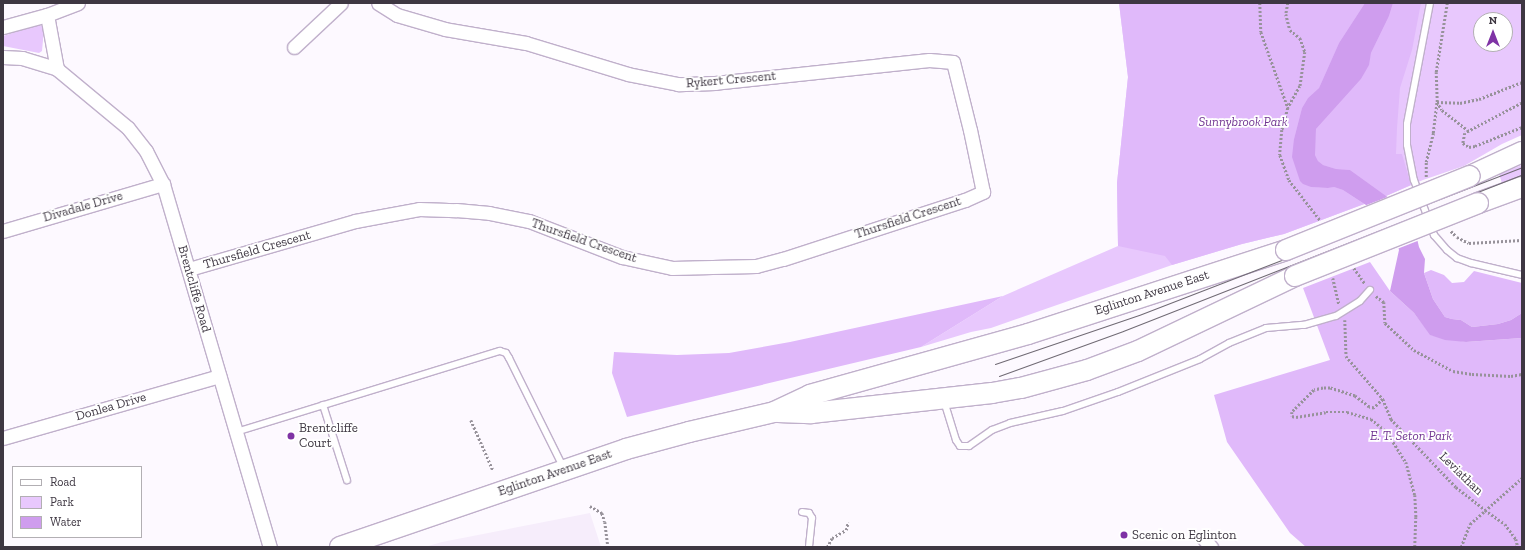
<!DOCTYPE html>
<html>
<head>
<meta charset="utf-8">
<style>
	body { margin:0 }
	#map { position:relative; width:1525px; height:550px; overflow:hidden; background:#fdf9ff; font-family:"Zilla Slab",serif }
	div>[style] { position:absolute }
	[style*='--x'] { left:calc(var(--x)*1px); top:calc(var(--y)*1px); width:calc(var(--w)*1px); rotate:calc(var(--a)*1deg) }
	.built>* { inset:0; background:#f6edfb }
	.green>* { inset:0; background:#e8c8fd }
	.forest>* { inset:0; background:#e0b9fa }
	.water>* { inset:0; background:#cf9dee }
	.pier>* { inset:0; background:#fdf9ff }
	.path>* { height:2.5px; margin-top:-1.25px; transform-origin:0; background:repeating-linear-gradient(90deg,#97929a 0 2px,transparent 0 4px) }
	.roads { filter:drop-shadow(1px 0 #c0b0cb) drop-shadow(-1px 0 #c0b0cb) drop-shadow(0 1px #c0b0cb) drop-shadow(0 -1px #c0b0cb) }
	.lane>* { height:6px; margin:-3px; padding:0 3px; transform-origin:3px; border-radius:3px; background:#fff }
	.street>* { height:13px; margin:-6.5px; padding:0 6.5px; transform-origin:6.5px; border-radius:6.5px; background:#fff }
	.primary>* { height:20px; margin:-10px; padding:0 10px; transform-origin:10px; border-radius:10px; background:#fff }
	.tram>* { height:1px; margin:-0.5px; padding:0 0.5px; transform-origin:0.5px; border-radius:0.5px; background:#706a74 }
	.bridges { filter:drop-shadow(1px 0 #c0b0cb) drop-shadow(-1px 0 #c0b0cb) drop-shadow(0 1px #c0b0cb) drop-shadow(0 -1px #c0b0cb) }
	.primary-bridge>* { height:20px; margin:-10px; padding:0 10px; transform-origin:10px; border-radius:10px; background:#fff }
	.dots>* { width:11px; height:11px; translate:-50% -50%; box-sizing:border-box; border:2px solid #fff; border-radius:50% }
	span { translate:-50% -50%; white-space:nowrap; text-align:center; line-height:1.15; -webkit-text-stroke:3.5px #fff; paint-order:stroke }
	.street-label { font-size:13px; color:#3e3742 }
	.park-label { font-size:13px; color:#703491; font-style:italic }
	.poi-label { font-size:13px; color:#3e3742 }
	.left { translate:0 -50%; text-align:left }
	.frame { position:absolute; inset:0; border:4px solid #3e3742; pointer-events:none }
	.legend { position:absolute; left:12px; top:466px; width:130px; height:72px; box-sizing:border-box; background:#fff; border:1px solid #b2afb3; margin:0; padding:5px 7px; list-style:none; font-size:12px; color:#3e3742 }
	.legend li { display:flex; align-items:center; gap:8px; height:20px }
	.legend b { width:20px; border:1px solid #b2afb3 }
	.north { position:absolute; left:1473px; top:12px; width:40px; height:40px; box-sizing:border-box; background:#fff; border:1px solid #b2afb3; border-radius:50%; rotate:0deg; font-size:11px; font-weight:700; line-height:16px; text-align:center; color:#3e3742 }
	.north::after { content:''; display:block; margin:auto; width:14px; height:18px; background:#7f33a5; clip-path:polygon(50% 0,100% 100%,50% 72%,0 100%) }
</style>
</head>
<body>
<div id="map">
	<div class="built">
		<div style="clip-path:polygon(590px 513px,601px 547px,425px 547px,442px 542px)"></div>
	</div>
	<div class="green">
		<div style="clip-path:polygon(evenodd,1119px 3px,1522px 3px,1522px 135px,1502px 144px,1464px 166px,1423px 180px,1386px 196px,1284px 234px,1242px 244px,1172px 265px,991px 328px,971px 332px,921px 347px,1003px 296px,1118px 246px,1117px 183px,1128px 77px,1119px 3px,1481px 20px,1505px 20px,1505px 44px,1481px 44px,1481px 20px)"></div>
		<div style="clip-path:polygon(38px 25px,44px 27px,44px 29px,42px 51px,39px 53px,3px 46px,3px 36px)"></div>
		<div style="clip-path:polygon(1522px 165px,1522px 179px,1503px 186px,1499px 174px)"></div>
	</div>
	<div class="forest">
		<div style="clip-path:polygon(1119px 3px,1365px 3px,1339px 43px,1319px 88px,1308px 98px,1302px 108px,1294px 139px,1311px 187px,1328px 188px,1334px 187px,1343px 190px,1364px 204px,1284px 234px,1242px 244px,1172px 265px,1165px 256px,1118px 246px,1117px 183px,1128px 77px)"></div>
		<div style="clip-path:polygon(1393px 3px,1421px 3px,1412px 50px,1400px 88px,1397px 128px,1396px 154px,1402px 154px,1411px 185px,1386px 196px,1350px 170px,1336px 169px,1323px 165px,1318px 161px,1315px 155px,1315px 140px,1316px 129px,1361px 79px,1368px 65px,1371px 53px,1389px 16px)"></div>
		<div style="clip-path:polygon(1370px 262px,1390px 291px,1414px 313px,1431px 335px,1466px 342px,1522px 338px,1522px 547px,1306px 547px,1290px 533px,1227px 442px,1214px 395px,1330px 360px,1303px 288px)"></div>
		<div style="clip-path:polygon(1431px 270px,1444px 275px,1452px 283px,1464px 282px,1474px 271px,1522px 283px,1522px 313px,1511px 320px,1498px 324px,1472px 327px,1461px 320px,1452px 319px,1445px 317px,1433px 299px,1424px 273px)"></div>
		<div style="clip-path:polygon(1003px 296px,921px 347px,627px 417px,612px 373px,614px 352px,677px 355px,729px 353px,790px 342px)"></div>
	</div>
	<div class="water">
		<div style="clip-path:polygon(1365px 3px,1393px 3px,1389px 16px,1371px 53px,1369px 65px,1361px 79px,1316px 129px,1315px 155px,1318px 161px,1323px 165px,1336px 169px,1350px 170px,1400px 206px,1414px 226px,1419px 247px,1425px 259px,1424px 273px,1433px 299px,1445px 317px,1452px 319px,1461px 320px,1472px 327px,1498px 324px,1511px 320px,1522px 313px,1522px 338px,1466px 342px,1445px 340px,1430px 335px,1414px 313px,1390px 291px,1399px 250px,1389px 220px,1343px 190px,1334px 187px,1328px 188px,1311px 187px,1303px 184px,1300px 181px,1292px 157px,1294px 139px,1302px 108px,1308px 98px,1319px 88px,1339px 43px)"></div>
	</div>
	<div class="pier">
		<div style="clip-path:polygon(1390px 196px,1401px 204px,1416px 225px,1420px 240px,1397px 249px,1387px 221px,1364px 206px)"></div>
	</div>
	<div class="path">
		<div style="--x:1260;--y:3;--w:29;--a:88"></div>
		<div style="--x:1261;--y:32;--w:81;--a:70.4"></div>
		<div style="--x:1288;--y:3;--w:11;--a:100"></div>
		<div style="--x:1286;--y:14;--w:16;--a:76"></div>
		<div style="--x:1290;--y:30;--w:13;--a:39"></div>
		<div style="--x:1300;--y:38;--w:15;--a:70"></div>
		<div style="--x:1305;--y:52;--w:34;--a:98"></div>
		<div style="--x:1300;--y:86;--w:25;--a:119"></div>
		<div style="--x:1288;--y:108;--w:23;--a:105"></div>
		<div style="--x:1282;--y:130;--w:25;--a:95"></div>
		<div style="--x:1280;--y:155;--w:27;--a:70"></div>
		<div style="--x:1289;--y:180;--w:51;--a:52.2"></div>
		<div style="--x:1437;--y:102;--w:23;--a:2"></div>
		<div style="--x:1460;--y:103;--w:19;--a:-12"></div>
		<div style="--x:1479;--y:99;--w:46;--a:-21.6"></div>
		<div style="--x:1437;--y:102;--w:9;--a:58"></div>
		<div style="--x:1442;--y:110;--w:34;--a:38"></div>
		<div style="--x:1522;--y:103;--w:64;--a:152.2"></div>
		<div style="--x:1465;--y:133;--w:10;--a:101"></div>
		<div style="--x:1463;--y:143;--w:7;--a:34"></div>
		<div style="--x:1469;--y:147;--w:6;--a:-9"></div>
		<div style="--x:1475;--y:146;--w:51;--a:-22"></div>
		<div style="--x:1426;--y:177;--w:15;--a:-90"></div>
		<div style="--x:1426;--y:162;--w:30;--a:-76"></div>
		<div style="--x:1433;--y:133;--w:31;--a:-83"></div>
		<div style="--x:1437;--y:102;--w:30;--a:-92"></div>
		<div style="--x:1436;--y:72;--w:70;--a:-80.9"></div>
		<div style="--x:1451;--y:231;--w:8;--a:45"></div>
		<div style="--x:1457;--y:237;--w:13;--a:27"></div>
		<div style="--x:1469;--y:243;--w:53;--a:-3.2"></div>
		<div style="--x:1354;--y:268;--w:19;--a:55"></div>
		<div style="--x:1333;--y:278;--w:27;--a:77"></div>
		<div style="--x:1376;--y:296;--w:10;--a:37"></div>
		<div style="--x:1384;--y:302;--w:21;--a:87"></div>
		<div style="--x:1385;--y:323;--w:40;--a:43"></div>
		<div style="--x:1414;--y:350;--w:44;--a:28.3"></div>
		<div style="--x:1453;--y:371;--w:19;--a:9"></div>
		<div style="--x:1472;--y:374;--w:39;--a:3"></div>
		<div style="--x:1511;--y:376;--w:11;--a:-10"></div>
		<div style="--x:1345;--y:320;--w:36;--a:88"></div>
		<div style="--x:1346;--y:356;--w:57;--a:49.3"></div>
		<div style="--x:1383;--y:399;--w:22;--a:68"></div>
		<div style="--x:1391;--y:419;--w:94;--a:46.3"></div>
		<div style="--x:1456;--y:487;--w:37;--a:38"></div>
		<div style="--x:1485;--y:510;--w:24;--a:35"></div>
		<div style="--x:1505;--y:524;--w:19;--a:54"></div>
		<div style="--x:1516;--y:539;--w:8;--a:76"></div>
		<div style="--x:1383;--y:399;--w:13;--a:135"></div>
		<div style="--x:1374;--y:408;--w:5;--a:-169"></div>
		<div style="--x:1369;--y:407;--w:18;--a:-142"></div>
		<div style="--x:1355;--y:396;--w:26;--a:-162"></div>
		<div style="--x:1330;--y:388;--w:7;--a:180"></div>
		<div style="--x:1323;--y:388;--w:9;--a:167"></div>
		<div style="--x:1314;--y:390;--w:31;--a:135"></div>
		<div style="--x:1292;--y:412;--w:4;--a:90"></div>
		<div style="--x:1292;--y:416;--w:4;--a:14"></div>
		<div style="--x:1296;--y:417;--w:30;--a:-9"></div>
		<div style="--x:1326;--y:412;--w:21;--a:0"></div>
		<div style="--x:1347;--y:412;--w:25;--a:16"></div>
		<div style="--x:1371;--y:419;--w:21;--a:39"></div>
		<div style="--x:1387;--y:432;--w:36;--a:58"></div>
		<div style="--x:1406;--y:462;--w:34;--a:75"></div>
		<div style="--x:1415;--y:495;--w:22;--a:87"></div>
		<div style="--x:1416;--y:517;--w:30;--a:92"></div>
		<div style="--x:471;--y:420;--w:55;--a:66.3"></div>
		<div style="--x:590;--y:506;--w:14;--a:30"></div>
		<div style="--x:602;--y:513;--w:9;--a:72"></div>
		<div style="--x:605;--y:522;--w:25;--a:83"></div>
		<div style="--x:827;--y:547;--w:10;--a:-61"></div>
		<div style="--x:832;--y:538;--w:16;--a:-30"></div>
		<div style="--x:846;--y:530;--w:8;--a:-76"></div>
		<div style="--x:1461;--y:547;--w:25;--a:-69"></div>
		<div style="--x:1470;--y:524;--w:69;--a:-41.5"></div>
	</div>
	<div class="roads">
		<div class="lane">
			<div style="--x:1430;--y:3;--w:123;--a:100.8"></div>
			<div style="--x:1407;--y:124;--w:21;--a:90"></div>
			<div style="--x:1407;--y:145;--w:36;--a:79"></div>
			<div style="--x:1414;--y:180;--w:59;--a:70"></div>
			<div style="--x:1434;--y:235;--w:20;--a:49"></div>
			<div style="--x:1447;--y:250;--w:13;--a:39"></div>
			<div style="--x:1457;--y:258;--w:15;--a:20"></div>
			<div style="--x:1471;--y:263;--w:52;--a:13.2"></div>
			<div style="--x:944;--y:401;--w:41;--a:72.9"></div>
			<div style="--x:956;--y:440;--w:7;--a:56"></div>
			<div style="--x:960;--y:446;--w:9;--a:0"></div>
			<div style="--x:969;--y:446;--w:28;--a:-35"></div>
			<div style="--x:992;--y:430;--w:19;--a:-21"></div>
			<div style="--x:1010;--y:423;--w:54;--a:-12.8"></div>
			<div style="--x:1063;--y:411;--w:58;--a:-19.1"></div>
			<div style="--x:1118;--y:392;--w:88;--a:-21.9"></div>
			<div style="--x:1200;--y:359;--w:33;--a:-29"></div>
			<div style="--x:1229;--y:343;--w:40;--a:-22"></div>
			<div style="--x:1266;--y:328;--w:38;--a:-5"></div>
			<div style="--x:1304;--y:325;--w:33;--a:-16"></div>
			<div style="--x:1336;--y:316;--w:28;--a:-32"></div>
			<div style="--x:1360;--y:301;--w:15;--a:-48"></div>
			<div style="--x:323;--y:405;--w:79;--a:72.3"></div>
			<div style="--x:236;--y:432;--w:276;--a:-17.1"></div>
			<div style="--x:500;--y:351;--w:6;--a:18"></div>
			<div style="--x:506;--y:353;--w:6;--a:59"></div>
			<div style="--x:509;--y:358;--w:122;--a:63.6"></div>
			<div style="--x:802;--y:512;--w:7;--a:8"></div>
			<div style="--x:809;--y:513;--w:6;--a:59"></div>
			<div style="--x:812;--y:518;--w:29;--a:96"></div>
		</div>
		<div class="street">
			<div style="--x:47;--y:15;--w:55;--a:79.5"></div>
			<div style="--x:3;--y:27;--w:46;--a:-15.3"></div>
			<div style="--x:47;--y:15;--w:33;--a:-21"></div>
			<div style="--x:294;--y:47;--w:64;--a:-43.1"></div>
			<div style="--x:3;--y:57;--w:19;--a:3"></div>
			<div style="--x:22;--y:58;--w:37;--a:17"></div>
			<div style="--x:57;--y:69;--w:92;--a:39.7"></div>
			<div style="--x:128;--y:128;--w:29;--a:52"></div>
			<div style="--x:146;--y:151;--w:37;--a:63"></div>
			<div style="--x:163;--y:184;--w:378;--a:73.6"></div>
			<div style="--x:3;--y:231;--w:167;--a:-16.4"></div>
			<div style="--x:189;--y:269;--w:173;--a:-16.1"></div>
			<div style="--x:355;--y:221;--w:65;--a:-10.6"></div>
			<div style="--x:419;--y:209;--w:37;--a:2"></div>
			<div style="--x:456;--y:210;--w:33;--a:5"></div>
			<div style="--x:489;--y:213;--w:41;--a:11.3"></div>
			<div style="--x:529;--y:221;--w:100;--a:21.2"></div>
			<div style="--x:622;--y:257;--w:51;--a:12.4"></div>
			<div style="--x:672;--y:268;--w:84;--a:-1.4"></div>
			<div style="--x:756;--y:266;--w:28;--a:-15"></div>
			<div style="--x:783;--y:259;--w:191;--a:-18"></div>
			<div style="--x:965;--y:200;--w:20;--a:-24"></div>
			<div style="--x:983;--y:192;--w:63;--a:-101.8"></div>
			<div style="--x:970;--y:130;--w:70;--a:-104"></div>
			<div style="--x:953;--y:62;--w:24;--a:-175"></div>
			<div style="--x:929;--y:60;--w:215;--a:173.9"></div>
			<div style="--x:715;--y:83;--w:37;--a:178"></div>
			<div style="--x:678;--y:84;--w:51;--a:-168.7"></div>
			<div style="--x:628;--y:74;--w:107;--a:-163.1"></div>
			<div style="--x:526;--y:43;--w:82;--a:-170.2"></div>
			<div style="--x:445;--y:29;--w:50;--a:-163.7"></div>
			<div style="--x:397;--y:15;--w:22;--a:-148"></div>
			<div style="--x:3;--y:438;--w:225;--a:-16"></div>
			<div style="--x:1204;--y:539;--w:11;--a:49"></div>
		</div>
		<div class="primary">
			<div style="--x:1470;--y:176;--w:57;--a:-24.8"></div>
			<div style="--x:1478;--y:203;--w:47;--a:-20"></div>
			<div style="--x:778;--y:412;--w:33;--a:2"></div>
			<div style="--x:811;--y:413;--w:182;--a:-6.3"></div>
			<div style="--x:992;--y:393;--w:29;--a:-10"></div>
			<div style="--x:1021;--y:388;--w:68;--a:-15.3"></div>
			<div style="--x:1087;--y:370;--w:54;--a:-20.4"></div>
			<div style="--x:1138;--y:351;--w:174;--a:-25.5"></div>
			<div style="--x:340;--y:547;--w:302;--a:-18.9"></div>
			<div style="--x:626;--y:449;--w:65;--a:-15.1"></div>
			<div style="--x:689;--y:432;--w:87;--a:-13.2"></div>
			<div style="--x:774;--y:412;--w:40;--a:-25"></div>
			<div style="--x:810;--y:395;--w:226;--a:-15.6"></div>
			<div style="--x:1028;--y:334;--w:271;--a:-18"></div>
		</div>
	</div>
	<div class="tram">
		<div style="--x:995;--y:364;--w:152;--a:-18.8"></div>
		<div style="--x:1139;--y:315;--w:411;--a:-21.1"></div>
		<div style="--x:999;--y:376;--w:132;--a:-19.9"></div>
		<div style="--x:1123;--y:331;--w:428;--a:-21.4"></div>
	</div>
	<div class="bridges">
		<div class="primary-bridge">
			<div style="--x:1286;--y:250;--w:198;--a:-21.9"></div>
			<div style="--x:1295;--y:276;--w:197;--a:-21.7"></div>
		</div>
	</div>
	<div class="dots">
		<div style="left:291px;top:436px;background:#7f33a5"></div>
		<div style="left:1124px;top:535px;background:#7f33a5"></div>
	</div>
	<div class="street-label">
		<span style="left:731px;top:80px;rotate:-5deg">Rykert Crescent</span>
		<span style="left:83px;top:207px;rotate:-16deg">Divadale Drive</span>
		<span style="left:908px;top:218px;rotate:-18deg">Thursfield Crescent</span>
		<span style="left:584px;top:241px;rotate:19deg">Thursfield Crescent</span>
		<span style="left:257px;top:250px;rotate:-16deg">Thursfield Crescent</span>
		<span style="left:194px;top:289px;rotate:74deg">Brentcliffe Road</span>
		<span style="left:1152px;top:293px;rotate:-18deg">Eglinton Avenue East</span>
		<span style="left:111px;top:407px;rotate:-16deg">Donlea Drive</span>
		<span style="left:555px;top:473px;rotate:-19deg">Eglinton Avenue East</span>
		<span style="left:1461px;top:474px;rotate:44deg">Leviathan</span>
	</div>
	<div class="park-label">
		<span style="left:1243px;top:122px">Sunnybrook Park</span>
		<span style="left:1411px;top:436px">E. T. Seton Park</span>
	</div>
	<div class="poi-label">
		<span class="left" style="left:299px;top:436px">Brentcliffe<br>Court</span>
		<span class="left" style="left:1132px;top:535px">Scenic on Eglinton</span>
	</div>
	<div class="frame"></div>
	<ul class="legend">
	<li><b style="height:5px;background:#fff"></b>Road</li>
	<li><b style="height:11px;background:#e8c8fd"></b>Park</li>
	<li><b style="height:11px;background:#cf9dee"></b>Water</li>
	</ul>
	<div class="north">N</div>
</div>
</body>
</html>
